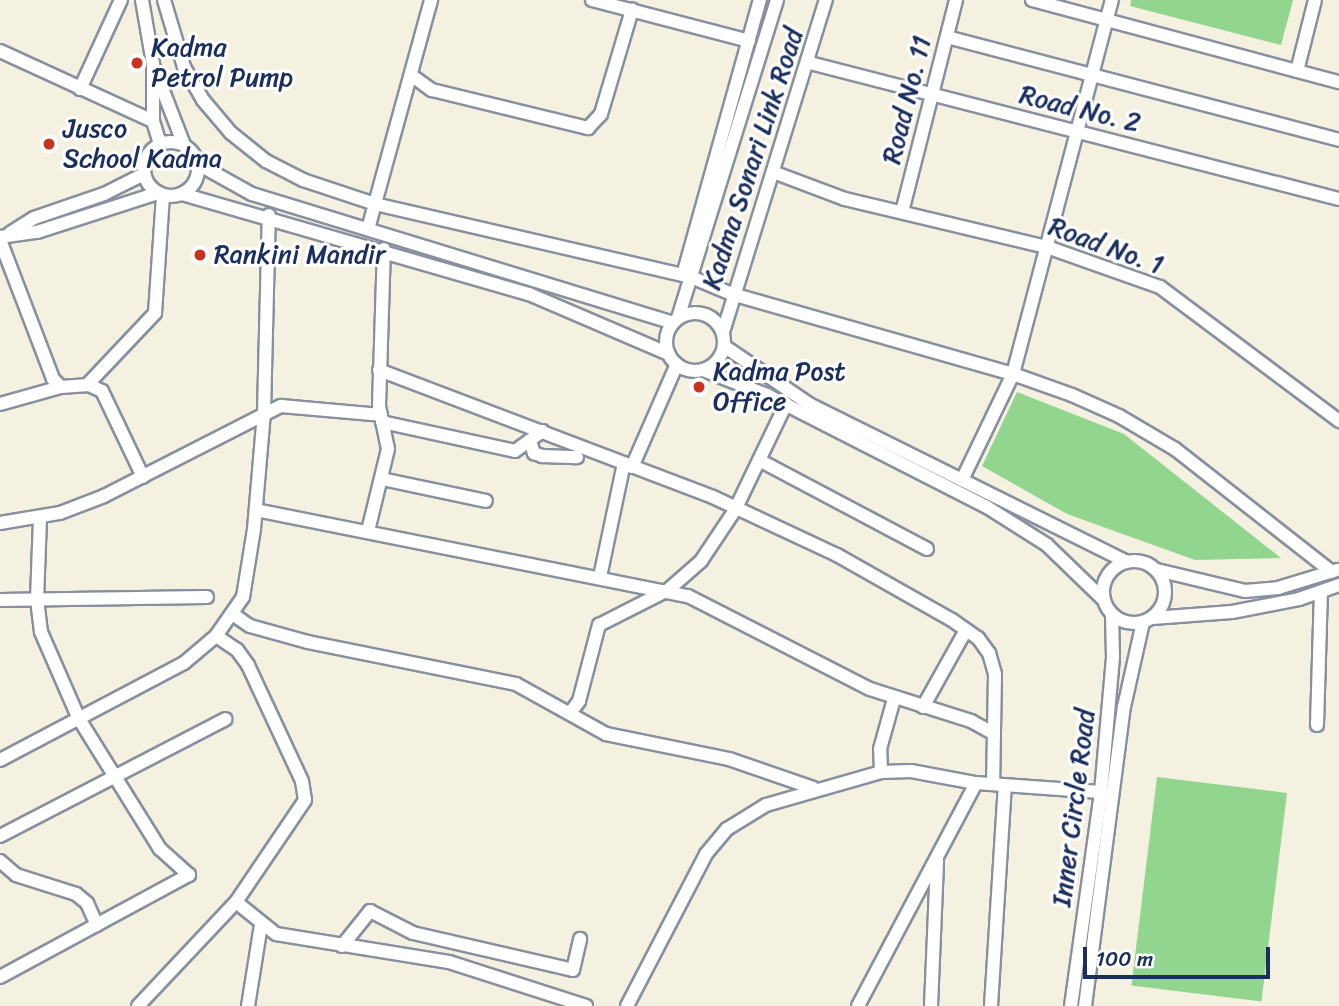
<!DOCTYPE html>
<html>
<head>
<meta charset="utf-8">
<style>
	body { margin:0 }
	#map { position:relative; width:1339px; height:1006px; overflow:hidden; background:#f5f1e1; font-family:Sriracha,sans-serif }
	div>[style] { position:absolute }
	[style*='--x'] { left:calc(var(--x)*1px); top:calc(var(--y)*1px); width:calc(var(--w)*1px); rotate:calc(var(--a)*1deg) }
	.green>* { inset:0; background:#91d58e; transform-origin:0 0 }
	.roads { filter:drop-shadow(2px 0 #8890a0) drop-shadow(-2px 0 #8890a0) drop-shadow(0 2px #8890a0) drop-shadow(0 -2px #8890a0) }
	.minor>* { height:12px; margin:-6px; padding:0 6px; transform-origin:6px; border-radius:6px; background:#fff }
	.minor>.ring { margin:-6px; padding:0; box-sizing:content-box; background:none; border:12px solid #fff; border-radius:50% }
	.dots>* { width:19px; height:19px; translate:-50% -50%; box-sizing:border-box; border:4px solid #fff; border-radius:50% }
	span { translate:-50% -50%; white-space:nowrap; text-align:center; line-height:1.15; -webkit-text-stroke:6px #fff; paint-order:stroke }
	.poi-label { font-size:26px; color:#1b2f5e }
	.left { translate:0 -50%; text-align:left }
	.street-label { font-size:26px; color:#1b2f5e }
	.scale { position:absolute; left:1083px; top:947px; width:187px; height:32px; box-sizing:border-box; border:4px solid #1b2f5e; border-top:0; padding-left:9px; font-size:21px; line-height:24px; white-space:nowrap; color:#1b2f5e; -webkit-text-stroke:5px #fff; paint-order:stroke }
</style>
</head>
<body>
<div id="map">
	<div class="green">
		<div style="clip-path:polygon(1131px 0,1293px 0,1281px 45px,1130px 6px)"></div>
		<div style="clip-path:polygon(1017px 392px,1124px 434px,1281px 558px,1195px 560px,1067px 514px,982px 466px)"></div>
		<div style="left:1157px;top:777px;width:131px;height:210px;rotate:7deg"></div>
	</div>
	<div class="roads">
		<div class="minor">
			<div style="--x:142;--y:0;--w:65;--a:80.2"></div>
			<div style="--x:153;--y:64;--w:57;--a:90"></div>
			<div style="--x:153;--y:121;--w:24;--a:73"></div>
			<div style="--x:164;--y:0;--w:70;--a:73.4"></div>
			<div style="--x:184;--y:67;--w:38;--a:60"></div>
			<div style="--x:203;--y:100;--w:43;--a:49.7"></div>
			<div style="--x:231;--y:133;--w:45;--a:38.7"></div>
			<div style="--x:266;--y:161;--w:42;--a:27.2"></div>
			<div style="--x:303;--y:180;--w:76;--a:18.4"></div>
			<div style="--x:375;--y:204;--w:324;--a:13"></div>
			<div style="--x:691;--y:277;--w:44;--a:22.5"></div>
			<div style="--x:732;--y:294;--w:292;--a:15.9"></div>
			<div style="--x:1013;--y:374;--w:63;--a:19.6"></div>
			<div style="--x:1072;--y:395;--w:51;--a:24.1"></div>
			<div style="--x:1119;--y:416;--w:65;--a:30.5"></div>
			<div style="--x:1175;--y:449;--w:199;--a:38.1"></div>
			<div style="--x:592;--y:0;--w:162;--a:14.6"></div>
			<div style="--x:1032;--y:0;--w:318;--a:15"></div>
			<div style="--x:947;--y:37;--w:405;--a:14.7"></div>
			<div style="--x:0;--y:51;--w:168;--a:24.6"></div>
			<div style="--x:810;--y:63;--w:546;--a:14.42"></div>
			<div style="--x:153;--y:65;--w:86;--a:68.8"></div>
			<div style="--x:1297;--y:71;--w:73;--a:-75.8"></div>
			<div style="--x:411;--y:75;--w:26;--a:36"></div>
			<div style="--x:432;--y:90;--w:161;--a:13.7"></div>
			<div style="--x:588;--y:128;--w:19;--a:-47"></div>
			<div style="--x:601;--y:114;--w:109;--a:-73.4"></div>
			<div style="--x:80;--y:89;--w:98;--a:-65.3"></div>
			<div class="ring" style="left:144px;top:142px;width:42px;height:42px"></div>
			<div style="--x:198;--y:164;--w:62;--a:29.1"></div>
			<div style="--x:252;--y:194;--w:440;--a:17"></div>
			<div style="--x:773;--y:172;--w:77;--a:20.6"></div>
			<div style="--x:845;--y:199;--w:208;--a:13.4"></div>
			<div style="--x:1047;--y:247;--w:120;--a:19.5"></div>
			<div style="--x:1160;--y:287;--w:224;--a:36.8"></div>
			<div style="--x:182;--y:194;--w:361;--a:16.1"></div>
			<div style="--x:529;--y:294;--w:152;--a:23.2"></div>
			<div style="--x:902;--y:212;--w:219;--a:-75.7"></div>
			<div style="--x:368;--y:229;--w:238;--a:-74.6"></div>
			<div style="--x:10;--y:233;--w:28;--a:-32"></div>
			<div style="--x:34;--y:218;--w:74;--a:-18.9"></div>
			<div style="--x:104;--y:194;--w:45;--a:-26.6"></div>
			<div style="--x:0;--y:237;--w:37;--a:-8"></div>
			<div style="--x:37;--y:232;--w:127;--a:-17.9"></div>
			<div style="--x:0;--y:240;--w:149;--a:69.1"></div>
			<div style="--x:53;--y:379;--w:11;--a:45"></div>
			<div style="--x:61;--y:387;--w:28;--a:-4"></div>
			<div style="--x:89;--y:385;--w:14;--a:25"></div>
			<div style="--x:102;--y:391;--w:95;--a:64.5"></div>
			<div style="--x:683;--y:275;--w:286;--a:-74.4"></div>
			<div class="ring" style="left:666px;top:313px;width:46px;height:46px"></div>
			<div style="--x:678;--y:318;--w:333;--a:-72.7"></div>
			<div style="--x:723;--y:332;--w:348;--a:-72.8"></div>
			<div style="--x:724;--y:346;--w:103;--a:34.3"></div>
			<div style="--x:809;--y:404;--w:355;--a:26.4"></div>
			<div style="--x:379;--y:370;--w:357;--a:20.8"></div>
			<div style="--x:713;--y:497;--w:137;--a:25.1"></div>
			<div style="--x:837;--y:555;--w:132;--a:29.5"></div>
			<div style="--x:952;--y:620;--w:32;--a:35"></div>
			<div style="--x:978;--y:638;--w:19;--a:54"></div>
			<div style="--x:989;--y:653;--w:22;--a:74"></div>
			<div style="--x:995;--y:674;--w:110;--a:91"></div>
			<div style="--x:703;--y:370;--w:69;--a:21.3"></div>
			<div style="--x:767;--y:395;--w:247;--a:27"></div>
			<div style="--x:987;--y:507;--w:71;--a:32.3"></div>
			<div style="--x:1047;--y:545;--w:79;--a:44"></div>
			<div style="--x:87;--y:385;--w:99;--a:-46.6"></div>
			<div style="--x:155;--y:313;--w:117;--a:-86.1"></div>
			<div style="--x:0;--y:404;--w:63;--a:-15.6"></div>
			<div style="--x:382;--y:422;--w:136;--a:12.3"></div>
			<div style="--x:515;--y:451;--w:34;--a:-36"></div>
			<div style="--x:530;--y:441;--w:13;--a:72"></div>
			<div style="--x:534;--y:453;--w:9;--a:21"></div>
			<div style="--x:542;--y:456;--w:35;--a:2"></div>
			<div style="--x:759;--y:460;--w:190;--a:27.9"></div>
			<div style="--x:632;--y:467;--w:112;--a:-66.4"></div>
			<div style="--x:382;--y:479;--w:106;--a:11.9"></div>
			<div style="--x:962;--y:480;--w:118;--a:-64.3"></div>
			<div style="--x:1013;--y:374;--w:387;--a:-75.2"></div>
			<div style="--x:256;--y:510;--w:440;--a:11.3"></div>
			<div style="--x:688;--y:596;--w:204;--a:27.1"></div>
			<div style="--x:870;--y:689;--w:106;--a:17.6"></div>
			<div style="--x:971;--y:721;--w:26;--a:29"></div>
			<div style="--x:0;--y:523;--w:61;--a:-9.5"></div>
			<div style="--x:60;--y:513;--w:47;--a:-21.1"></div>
			<div style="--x:104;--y:496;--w:199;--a:-27"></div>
			<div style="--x:281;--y:406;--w:100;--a:5.1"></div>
			<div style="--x:368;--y:531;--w:84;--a:-76.3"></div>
			<div style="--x:388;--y:449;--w:44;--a:-101.8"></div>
			<div style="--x:379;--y:406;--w:157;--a:-88.2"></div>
			<div class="ring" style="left:1103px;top:561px;width:50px;height:50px"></div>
			<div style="--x:1157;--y:570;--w:90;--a:13.4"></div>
			<div style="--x:1245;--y:591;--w:33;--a:-5"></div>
			<div style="--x:1278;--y:588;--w:62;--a:-17"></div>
			<div style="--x:600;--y:577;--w:116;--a:-78.1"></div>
			<div style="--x:0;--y:600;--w:207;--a:-0.8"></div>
			<div style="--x:234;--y:615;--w:19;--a:35"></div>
			<div style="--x:250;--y:626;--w:60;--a:15.4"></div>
			<div style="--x:308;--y:642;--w:212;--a:11.4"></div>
			<div style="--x:516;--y:684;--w:103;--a:29.1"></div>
			<div style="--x:606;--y:734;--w:126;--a:11.5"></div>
			<div style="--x:729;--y:759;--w:89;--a:19"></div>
			<div style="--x:1153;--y:618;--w:79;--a:-4.3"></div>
			<div style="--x:1232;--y:612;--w:68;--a:-11"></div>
			<div style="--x:1299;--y:599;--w:42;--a:-19.3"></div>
			<div style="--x:923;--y:707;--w:88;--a:-60.8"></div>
			<div style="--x:570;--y:713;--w:15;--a:-53"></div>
			<div style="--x:579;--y:701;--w:79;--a:-75.3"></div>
			<div style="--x:599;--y:625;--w:77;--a:-26.9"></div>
			<div style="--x:668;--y:590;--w:44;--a:-41.3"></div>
			<div style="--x:701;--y:561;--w:61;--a:-56.3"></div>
			<div style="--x:735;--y:510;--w:118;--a:-64.3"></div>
			<div style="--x:1317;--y:725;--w:132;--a:-88.3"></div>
			<div style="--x:0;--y:760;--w:208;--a:-27.8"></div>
			<div style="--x:184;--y:663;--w:42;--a:-40.2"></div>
			<div style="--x:216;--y:636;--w:47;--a:-55.3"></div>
			<div style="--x:243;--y:597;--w:69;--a:-80.8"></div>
			<div style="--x:254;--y:529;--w:116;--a:-85.1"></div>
			<div style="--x:264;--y:413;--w:198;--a:-88.6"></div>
			<div style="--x:881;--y:772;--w:23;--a:-92"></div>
			<div style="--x:880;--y:749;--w:52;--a:-74.4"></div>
			<div style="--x:0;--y:836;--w:254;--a:-27.4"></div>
			<div style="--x:0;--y:861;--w:21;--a:41"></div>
			<div style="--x:16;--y:875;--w:63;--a:17.6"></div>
			<div style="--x:76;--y:894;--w:14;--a:39"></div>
			<div style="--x:87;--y:903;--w:24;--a:66"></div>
			<div style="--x:236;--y:902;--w:51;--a:38.7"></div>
			<div style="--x:276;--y:934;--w:175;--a:9.2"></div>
			<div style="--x:449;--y:962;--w:144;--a:17.8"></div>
			<div style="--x:342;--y:946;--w:45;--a:-51.3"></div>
			<div style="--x:370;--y:911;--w:48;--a:27.1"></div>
			<div style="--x:413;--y:933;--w:164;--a:13"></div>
			<div style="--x:573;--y:970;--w:32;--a:-77"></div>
			<div style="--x:0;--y:977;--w:215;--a:-28.4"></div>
			<div style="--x:189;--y:875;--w:39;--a:-138"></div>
			<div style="--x:160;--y:849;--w:153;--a:-121.9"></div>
			<div style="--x:79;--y:719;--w:95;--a:-113.6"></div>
			<div style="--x:41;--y:632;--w:32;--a:-97"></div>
			<div style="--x:37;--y:600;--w:82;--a:-87.9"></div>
			<div style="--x:138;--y:1006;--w:143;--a:-46.7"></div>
			<div style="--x:236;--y:902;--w:123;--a:-55.9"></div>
			<div style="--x:305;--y:800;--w:19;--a:-99"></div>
			<div style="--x:302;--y:781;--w:128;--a:-115"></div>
			<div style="--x:248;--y:665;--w:19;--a:-126"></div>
			<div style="--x:237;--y:650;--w:25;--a:-146"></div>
			<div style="--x:248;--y:1006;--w:82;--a:-80.9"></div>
			<div style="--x:627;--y:1006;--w:171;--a:-62.5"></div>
			<div style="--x:706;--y:854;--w:33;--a:-50"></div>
			<div style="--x:727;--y:829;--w:46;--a:-31.6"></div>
			<div style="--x:766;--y:805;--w:120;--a:-16"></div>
			<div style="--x:881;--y:772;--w:30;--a:-2"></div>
			<div style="--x:911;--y:771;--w:66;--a:10.5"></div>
			<div style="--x:976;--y:783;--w:125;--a:4.1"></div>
			<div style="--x:858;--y:1006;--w:252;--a:-62.1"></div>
			<div style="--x:931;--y:1006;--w:145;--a:-87.6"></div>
			<div style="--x:991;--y:1006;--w:221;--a:-86.4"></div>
			<div style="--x:1071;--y:1006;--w:216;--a:-82"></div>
			<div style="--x:1101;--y:792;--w:135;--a:-84.9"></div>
			<div style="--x:1113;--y:658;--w:43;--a:-91.3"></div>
			<div style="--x:1085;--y:1006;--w:302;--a:-82.6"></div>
			<div style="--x:1124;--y:707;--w:87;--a:-77.4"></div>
		</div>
	</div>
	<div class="dots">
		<div style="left:137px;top:63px;background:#c8321e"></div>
		<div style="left:49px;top:144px;background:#c8321e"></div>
		<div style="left:200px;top:255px;background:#c8321e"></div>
		<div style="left:699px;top:387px;background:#c8321e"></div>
	</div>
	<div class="poi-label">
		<span class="left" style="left:151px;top:63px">Kadma<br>Petrol Pump</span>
		<span class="left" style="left:63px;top:144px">Jusco<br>School Kadma</span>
		<span class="left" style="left:214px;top:255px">Rankini Mandir</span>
		<span class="left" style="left:713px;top:387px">Kadma Post<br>Office</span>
	</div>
	<div class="street-label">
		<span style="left:907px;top:100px;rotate:-76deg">Road No. 11</span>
		<span style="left:1080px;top:109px;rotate:14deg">Road No. 2</span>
		<span style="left:753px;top:159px;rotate:-72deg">Kadma Sonari Link Road</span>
		<span style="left:1106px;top:246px;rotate:20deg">Road No. 1</span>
		<span style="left:1074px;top:808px;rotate:-83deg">Inner Circle Road</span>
	</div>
	<div class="scale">100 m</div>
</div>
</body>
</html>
